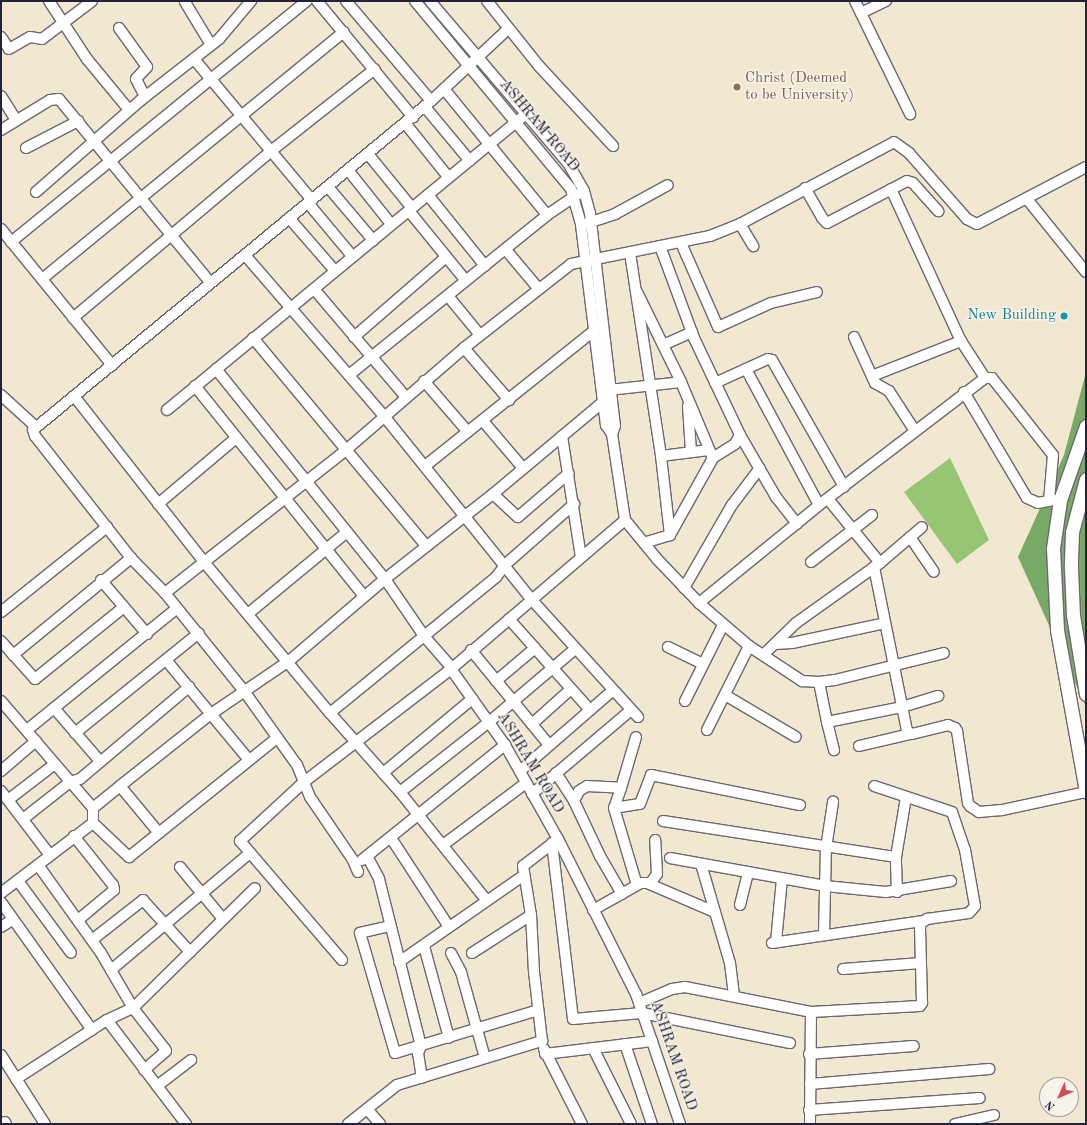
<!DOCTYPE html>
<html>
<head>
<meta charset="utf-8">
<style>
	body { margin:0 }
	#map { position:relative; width:1087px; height:1125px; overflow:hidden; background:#f2e7d0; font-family:"Old Standard TT",serif }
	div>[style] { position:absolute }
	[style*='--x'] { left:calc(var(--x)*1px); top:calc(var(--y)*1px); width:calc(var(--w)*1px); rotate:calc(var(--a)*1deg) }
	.green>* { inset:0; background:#96c574 }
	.forest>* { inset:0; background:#78aa66 }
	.roads { filter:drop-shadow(1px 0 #6b676f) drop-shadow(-1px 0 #6b676f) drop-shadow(0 1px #6b676f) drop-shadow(0 -1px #6b676f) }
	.minor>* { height:10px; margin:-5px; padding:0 5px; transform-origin:5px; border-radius:5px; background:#fff }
	.major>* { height:13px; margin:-6.5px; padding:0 6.5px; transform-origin:6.5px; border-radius:6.5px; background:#fff }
	.dots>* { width:11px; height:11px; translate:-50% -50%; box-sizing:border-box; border:2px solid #f7f3e8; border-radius:50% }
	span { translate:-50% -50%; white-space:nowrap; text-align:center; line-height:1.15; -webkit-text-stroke:3px #f7f3e8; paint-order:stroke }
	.education-label { font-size:15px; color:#785e54 }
	.left { translate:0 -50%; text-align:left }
	.street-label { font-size:15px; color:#22223b }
	.culture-label { font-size:15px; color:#0d838f }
	.right { translate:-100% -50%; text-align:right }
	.frame { position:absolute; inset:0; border:2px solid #22223b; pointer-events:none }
	.north { position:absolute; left:1039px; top:1077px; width:40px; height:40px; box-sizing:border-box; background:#f7f3e8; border:1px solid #a29fa3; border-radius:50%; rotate:225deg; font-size:11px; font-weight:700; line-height:16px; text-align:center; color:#22223b }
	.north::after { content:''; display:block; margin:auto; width:14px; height:18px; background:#d1495b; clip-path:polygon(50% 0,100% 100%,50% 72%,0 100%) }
</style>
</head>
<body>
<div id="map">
	<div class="green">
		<div style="clip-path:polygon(950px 458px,989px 540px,957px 564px,904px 492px)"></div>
	</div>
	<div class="forest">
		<div style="clip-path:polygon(1086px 372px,1086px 707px,1018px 557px,1064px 455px)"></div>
	</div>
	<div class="roads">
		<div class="minor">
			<div style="--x:49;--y:1;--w:69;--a:56.8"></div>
			<div style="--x:87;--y:59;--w:66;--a:50.5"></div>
			<div style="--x:317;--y:1;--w:151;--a:50.4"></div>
			<div style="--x:346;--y:1;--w:131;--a:49.6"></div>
			<div style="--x:415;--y:1;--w:244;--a:50.3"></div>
			<div style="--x:571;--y:189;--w:37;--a:74"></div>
			<div style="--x:581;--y:225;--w:202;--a:82.9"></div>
			<div style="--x:606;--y:425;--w:11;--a:56"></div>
			<div style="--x:612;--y:434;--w:87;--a:81.4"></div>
			<div style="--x:625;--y:520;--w:229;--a:139.4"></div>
			<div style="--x:451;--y:669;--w:93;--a:54.6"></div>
			<div style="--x:505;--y:745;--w:108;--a:60.6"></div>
			<div style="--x:558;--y:839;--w:174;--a:63.3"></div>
			<div style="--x:636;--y:994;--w:137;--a:71.3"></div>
			<div style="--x:430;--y:1;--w:213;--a:49.6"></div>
			<div style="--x:568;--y:163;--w:32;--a:60"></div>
			<div style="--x:584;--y:191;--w:23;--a:75"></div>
			<div style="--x:590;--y:213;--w:214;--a:83.3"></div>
			<div style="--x:615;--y:426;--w:9;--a:111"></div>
			<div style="--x:487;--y:1;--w:83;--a:51.3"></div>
			<div style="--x:539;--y:66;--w:109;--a:47.2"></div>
			<div style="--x:855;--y:1;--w:126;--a:64"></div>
			<div style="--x:185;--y:2;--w:50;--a:58.8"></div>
			<div style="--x:861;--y:13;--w:28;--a:-26"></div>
			<div style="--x:119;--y:28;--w:48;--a:54.3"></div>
			<div style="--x:147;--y:67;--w:16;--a:133"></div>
			<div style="--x:136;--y:79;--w:20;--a:63"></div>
			<div style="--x:1;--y:37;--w:14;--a:56"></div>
			<div style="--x:9;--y:49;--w:24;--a:-30"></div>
			<div style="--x:30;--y:37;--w:12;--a:9"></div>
			<div style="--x:42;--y:39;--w:63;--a:-37.2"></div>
			<div style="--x:194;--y:59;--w:184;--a:50.1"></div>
			<div style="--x:444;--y:89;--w:163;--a:50.7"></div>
			<div style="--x:1;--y:96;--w:28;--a:58"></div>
			<div style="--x:425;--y:107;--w:70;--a:50.2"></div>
			<div style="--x:405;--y:123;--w:70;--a:51.3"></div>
			<div style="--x:1;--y:130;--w:57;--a:-31.5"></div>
			<div style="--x:50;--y:100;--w:9;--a:-6"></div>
			<div style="--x:59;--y:99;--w:237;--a:50.5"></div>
			<div style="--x:26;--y:148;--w:59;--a:-27.4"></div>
			<div style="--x:368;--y:154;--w:70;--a:50.8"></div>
			<div style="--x:348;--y:170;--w:69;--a:51.5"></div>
			<div style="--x:328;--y:187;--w:70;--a:49.7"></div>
			<div style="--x:805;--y:188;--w:34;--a:60"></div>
			<div style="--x:822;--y:218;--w:7;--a:45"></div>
			<div style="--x:827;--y:223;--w:90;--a:-27.7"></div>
			<div style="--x:907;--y:181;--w:6;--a:18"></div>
			<div style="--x:913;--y:183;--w:38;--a:48"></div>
			<div style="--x:891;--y:189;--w:167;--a:65.3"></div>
			<div style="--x:961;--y:341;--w:44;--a:57"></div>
			<div style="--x:36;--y:192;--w:140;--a:-41.2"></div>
			<div style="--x:141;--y:100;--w:99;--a:-38"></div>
			<div style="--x:219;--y:39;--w:50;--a:-49.9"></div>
			<div style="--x:428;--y:195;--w:91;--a:51.2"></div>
			<div style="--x:1027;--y:199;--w:94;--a:51.1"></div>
			<div style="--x:308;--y:203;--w:70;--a:50.2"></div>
			<div style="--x:409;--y:211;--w:90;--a:50.8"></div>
			<div style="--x:289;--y:218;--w:70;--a:49"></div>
			<div style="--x:585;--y:224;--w:32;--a:-18"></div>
			<div style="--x:615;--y:214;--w:60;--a:-28.7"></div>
			<div style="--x:740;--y:224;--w:26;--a:59"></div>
			<div style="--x:1;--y:229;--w:176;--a:50.8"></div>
			<div style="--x:11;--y:242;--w:382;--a:-39.2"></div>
			<div style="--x:681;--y:243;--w:92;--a:66.2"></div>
			<div style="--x:718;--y:327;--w:58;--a:-24.4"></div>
			<div style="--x:771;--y:303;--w:47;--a:-13.4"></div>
			<div style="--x:660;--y:246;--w:98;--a:69.7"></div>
			<div style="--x:694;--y:338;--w:107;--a:64.6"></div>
			<div style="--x:740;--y:435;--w:10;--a:119"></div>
			<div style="--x:735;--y:444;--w:26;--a:148"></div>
			<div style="--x:506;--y:250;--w:50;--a:49.9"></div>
			<div style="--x:630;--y:253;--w:205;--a:81.3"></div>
			<div style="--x:661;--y:456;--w:80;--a:83.5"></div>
			<div style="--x:245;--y:255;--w:213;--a:49.2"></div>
			<div style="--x:384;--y:416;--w:236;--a:51.2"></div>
			<div style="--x:532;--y:600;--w:158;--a:47.8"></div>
			<div style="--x:42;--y:279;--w:390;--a:-39.3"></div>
			<div style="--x:314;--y:289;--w:142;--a:49.6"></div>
			<div style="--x:637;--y:292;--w:100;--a:63.9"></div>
			<div style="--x:681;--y:382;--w:82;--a:67.2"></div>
			<div style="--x:713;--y:458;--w:88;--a:119.2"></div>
			<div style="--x:670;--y:535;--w:27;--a:163"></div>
			<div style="--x:448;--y:296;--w:50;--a:50.6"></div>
			<div style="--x:73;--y:318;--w:259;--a:-40.1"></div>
			<div style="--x:271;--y:151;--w:132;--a:-38.3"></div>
			<div style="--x:354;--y:337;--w:122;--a:-41"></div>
			<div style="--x:854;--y:337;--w:51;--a:65.5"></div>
			<div style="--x:875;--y:383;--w:16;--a:30"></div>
			<div style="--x:889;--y:391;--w:48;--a:57"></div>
			<div style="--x:253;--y:338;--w:271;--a:50.2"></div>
			<div style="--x:663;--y:345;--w:32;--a:-24"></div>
			<div style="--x:464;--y:348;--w:69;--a:49.1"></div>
			<div style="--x:216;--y:369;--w:270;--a:51.2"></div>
			<div style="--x:385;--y:579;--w:69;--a:55.6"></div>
			<div style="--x:424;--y:636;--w:41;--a:48.9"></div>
			<div style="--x:746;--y:369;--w:154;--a:61.8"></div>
			<div style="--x:349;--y:375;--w:255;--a:-38.9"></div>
			<div style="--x:547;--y:215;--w:37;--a:-34"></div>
			<div style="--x:872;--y:376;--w:96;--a:-21.5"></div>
			<div style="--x:424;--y:381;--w:67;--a:49.2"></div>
			<div style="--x:715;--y:383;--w:58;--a:-24.4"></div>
			<div style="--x:768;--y:359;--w:4;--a:14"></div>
			<div style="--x:772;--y:360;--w:146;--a:60.4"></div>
			<div style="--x:195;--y:386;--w:270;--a:51.2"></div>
			<div style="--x:609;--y:390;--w:72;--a:-6.3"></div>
			<div style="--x:964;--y:392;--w:123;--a:59.3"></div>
			<div style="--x:1027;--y:498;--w:12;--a:24"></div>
			<div style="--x:1038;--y:503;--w:16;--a:-11"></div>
			<div style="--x:1;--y:395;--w:46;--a:42.4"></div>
			<div style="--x:74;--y:396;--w:211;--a:51.9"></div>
			<div style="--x:204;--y:562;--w:197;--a:50.2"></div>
			<div style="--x:330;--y:713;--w:106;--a:48.5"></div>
			<div style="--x:400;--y:792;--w:139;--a:51.4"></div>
			<div style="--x:688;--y:406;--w:46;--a:86.3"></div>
			<div style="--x:167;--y:410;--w:460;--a:-39.5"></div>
			<div style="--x:483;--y:421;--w:62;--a:49.6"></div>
			<div style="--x:740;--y:435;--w:72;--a:59.9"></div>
			<div style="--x:776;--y:497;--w:34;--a:52"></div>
			<div style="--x:562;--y:436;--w:122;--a:81.1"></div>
			<div style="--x:661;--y:456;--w:48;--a:-7.1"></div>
			<div style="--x:425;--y:466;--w:219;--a:-38.7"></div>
			<div style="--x:493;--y:494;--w:34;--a:43"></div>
			<div style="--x:518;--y:517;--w:67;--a:-40.8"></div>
			<div style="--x:828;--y:499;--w:82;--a:50.9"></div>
			<div style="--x:158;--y:504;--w:102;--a:-40.2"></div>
			<div style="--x:625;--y:520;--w:50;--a:50.6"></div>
			<div style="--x:657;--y:559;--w:61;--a:46.3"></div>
			<div style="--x:699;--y:603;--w:66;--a:40.7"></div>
			<div style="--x:749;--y:646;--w:64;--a:33.4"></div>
			<div style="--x:802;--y:681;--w:17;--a:3"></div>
			<div style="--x:819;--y:682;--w:16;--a:-7"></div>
			<div style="--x:835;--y:680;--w:112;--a:-13.9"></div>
			<div style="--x:910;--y:537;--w:42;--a:55.6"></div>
			<div style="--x:811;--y:562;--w:77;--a:-37.6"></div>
			<div style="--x:874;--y:567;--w:167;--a:78.6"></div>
			<div style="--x:907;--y:731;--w:6;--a:31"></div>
			<div style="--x:912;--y:734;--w:37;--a:-14"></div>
			<div style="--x:948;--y:725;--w:8;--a:23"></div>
			<div style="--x:955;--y:728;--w:4;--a:56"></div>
			<div style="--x:957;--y:731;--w:73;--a:81.3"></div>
			<div style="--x:968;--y:803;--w:4;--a:56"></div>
			<div style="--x:970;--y:806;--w:11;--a:34"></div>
			<div style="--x:979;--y:812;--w:23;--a:-5"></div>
			<div style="--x:1002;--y:810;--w:86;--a:-12.1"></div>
			<div style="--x:101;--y:580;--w:71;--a:49.6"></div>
			<div style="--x:684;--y:588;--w:96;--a:-60"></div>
			<div style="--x:732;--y:505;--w:46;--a:-52.9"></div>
			<div style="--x:165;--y:593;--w:231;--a:-38.3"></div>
			<div style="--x:346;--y:450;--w:156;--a:-40.8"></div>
			<div style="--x:464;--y:348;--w:136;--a:-38.1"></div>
			<div style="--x:571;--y:264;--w:142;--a:-11.4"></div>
			<div style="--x:710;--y:236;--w:32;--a:-22"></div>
			<div style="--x:740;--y:224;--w:174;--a:-28"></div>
			<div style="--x:894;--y:142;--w:19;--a:36"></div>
			<div style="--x:909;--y:153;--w:88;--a:48.7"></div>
			<div style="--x:967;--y:219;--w:11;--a:27"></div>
			<div style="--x:977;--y:224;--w:123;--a:-27.6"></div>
			<div style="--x:699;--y:603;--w:155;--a:-39.2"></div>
			<div style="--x:819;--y:505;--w:209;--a:-37.4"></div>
			<div style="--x:985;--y:378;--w:7;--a:0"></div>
			<div style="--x:992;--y:378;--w:98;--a:51.6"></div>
			<div style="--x:1053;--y:455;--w:46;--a:95"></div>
			<div style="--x:1;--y:612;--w:136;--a:-38.7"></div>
			<div style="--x:249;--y:613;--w:127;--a:-39.6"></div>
			<div style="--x:509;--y:619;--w:122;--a:48.3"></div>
			<div style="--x:1;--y:641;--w:51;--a:48.2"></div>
			<div style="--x:35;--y:679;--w:114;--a:-39"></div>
			<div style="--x:775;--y:644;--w:17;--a:-3"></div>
			<div style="--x:792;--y:643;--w:95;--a:-12.1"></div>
			<div style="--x:668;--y:647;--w:39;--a:26"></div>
			<div style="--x:471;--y:650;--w:123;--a:50.6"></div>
			<div style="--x:13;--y:655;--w:153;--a:-39.4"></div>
			<div style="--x:763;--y:655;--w:46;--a:-44.1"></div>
			<div style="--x:796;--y:623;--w:103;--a:-35.5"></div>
			<div style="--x:880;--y:563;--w:55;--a:-40.6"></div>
			<div style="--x:166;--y:660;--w:130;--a:50.3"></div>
			<div style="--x:496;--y:681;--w:51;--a:-40.2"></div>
			<div style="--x:819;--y:682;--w:41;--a:78.7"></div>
			<div style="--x:827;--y:722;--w:76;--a:-11.3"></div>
			<div style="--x:902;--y:707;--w:38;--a:-17"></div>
			<div style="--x:725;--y:695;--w:82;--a:30.6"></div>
			<div style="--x:1;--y:701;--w:141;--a:49.3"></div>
			<div style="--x:685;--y:701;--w:85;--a:-63.4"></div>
			<div style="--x:54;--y:708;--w:69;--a:49.1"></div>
			<div style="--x:330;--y:713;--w:215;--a:-39.3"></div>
			<div style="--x:496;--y:577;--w:16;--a:-52"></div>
			<div style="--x:506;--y:564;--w:91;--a:-41.4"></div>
			<div style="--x:827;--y:722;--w:29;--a:76"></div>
			<div style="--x:532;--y:724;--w:52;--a:-41.9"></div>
			<div style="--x:27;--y:730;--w:193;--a:-39.1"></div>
			<div style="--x:707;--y:730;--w:94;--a:-63.4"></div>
			<div style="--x:75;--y:733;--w:159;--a:-38.9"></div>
			<div style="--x:859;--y:746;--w:52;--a:-13.2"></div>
			<div style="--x:1;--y:771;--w:46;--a:-40.6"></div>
			<div style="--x:520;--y:771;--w:122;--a:-41"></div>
			<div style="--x:383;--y:773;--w:116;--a:-39.7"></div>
			<div style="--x:556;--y:773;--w:33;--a:57"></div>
			<div style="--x:120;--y:786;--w:61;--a:50.3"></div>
			<div style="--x:621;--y:788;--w:21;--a:109"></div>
			<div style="--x:614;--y:808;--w:80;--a:73.4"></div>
			<div style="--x:1;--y:791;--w:81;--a:52.6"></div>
			<div style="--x:400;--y:792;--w:113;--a:-38.2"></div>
			<div style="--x:489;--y:722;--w:113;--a:-40.3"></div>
			<div style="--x:532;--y:794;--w:130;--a:-40.3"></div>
			<div style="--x:8;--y:800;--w:59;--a:-37.5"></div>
			<div style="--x:614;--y:808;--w:26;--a:-9"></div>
			<div style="--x:640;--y:804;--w:31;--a:-69"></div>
			<div style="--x:651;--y:775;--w:152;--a:11.4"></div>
			<div style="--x:23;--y:819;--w:60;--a:-38.2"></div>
			<div style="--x:70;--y:782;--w:10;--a:-17"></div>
			<div style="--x:80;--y:779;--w:143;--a:-40.2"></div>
			<div style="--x:663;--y:821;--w:236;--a:8.8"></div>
			<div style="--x:93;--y:823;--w:50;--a:43.4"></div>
			<div style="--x:129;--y:857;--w:190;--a:-38.8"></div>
			<div style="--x:74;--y:836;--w:63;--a:51.5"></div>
			<div style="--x:113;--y:885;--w:5;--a:79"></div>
			<div style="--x:114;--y:890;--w:47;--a:140.2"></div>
			<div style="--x:391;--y:838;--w:106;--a:56.9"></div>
			<div style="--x:552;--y:843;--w:177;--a:83.2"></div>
			<div style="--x:573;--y:1019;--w:69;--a:-5"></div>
			<div style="--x:642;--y:1013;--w:151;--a:11.5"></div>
			<div style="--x:443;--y:845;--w:104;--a:-36.8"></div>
			<div style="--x:367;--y:856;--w:26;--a:62"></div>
			<div style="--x:379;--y:879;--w:172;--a:75.9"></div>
			<div style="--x:421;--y:1046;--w:8;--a:113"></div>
			<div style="--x:418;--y:1053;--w:25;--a:81"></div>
			<div style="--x:670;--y:858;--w:158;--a:10.2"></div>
			<div style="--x:825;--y:886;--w:61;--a:5.6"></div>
			<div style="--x:886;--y:892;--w:66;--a:-9.6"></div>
			<div style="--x:362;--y:860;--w:184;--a:-38.8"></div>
			<div style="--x:701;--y:864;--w:103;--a:73.7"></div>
			<div style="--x:730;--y:963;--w:33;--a:83"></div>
			<div style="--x:38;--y:865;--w:108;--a:54.4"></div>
			<div style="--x:101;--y:953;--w:64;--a:59.8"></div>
			<div style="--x:133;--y:1008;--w:52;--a:52"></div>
			<div style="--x:165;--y:1049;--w:2;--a:63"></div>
			<div style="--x:166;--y:1051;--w:29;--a:139"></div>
			<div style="--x:180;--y:867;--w:67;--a:50.4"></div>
			<div style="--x:358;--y:872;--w:13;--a:-113"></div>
			<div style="--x:353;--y:860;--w:76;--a:-124.3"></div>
			<div style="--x:310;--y:797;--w:35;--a:-112"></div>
			<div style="--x:297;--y:765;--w:91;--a:-125.6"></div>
			<div style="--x:244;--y:691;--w:126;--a:-128.9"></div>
			<div style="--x:165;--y:593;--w:49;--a:-134.2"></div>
			<div style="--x:131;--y:558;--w:155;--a:-128.2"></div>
			<div style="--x:35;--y:436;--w:6;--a:-108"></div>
			<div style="--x:33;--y:430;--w:516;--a:-39.58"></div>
			<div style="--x:431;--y:101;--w:105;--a:-43.1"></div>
			<div style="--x:18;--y:881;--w:89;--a:53.6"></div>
			<div style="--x:650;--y:884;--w:12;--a:-55"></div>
			<div style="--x:657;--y:874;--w:34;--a:-93"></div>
			<div style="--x:897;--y:892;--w:35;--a:-92"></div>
			<div style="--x:896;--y:857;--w:61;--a:-80.5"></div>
			<div style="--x:1;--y:893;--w:116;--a:-37.3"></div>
			<div style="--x:93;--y:823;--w:15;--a:-90"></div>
			<div style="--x:93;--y:808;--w:35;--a:-39"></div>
			<div style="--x:120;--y:786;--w:116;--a:-38.4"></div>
			<div style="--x:211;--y:714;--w:94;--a:-34.2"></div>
			<div style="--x:289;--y:661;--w:126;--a:-40.5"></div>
			<div style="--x:385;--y:579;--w:137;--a:-38.2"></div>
			<div style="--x:493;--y:494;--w:142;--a:-39.9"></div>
			<div style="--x:602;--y:403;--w:9;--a:-6"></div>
			<div style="--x:622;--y:894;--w:44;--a:-120.1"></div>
			<div style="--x:600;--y:856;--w:61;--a:-115.3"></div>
			<div style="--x:574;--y:801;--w:11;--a:-63"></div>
			<div style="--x:579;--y:791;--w:9;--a:-32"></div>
			<div style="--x:587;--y:786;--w:34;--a:3"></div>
			<div style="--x:621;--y:788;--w:53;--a:-73.6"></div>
			<div style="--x:1;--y:902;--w:157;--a:54.6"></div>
			<div style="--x:740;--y:905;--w:34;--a:-76"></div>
			<div style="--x:593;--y:910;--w:55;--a:-29.4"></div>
			<div style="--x:641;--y:883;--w:6;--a:0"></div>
			<div style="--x:647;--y:883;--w:74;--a:23.1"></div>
			<div style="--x:390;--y:926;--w:31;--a:167"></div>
			<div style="--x:360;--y:933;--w:125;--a:73.7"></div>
			<div style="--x:395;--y:1053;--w:149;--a:-16.7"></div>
			<div style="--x:1;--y:927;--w:13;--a:-32"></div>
			<div style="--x:824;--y:934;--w:86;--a:-88.7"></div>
			<div style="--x:826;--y:848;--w:47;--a:-81.3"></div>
			<div style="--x:92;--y:940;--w:65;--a:-38.1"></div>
			<div style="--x:143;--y:900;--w:70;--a:47.9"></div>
			<div style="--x:776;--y:942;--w:64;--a:-84.6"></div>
			<div style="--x:772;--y:943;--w:153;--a:-8.3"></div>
			<div style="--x:424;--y:946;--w:95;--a:74.8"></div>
			<div style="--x:451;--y:953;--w:21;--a:62"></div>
			<div style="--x:461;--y:972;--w:89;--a:74.4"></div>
			<div style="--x:472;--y:953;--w:70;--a:-32.8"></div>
			<div style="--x:342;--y:960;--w:157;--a:-130.6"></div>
			<div style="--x:240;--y:841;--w:87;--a:-42.7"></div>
			<div style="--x:304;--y:782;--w:185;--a:-37.5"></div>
			<div style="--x:399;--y:962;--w:152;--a:-34.8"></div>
			<div style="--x:843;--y:969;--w:78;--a:-4.4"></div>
			<div style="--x:111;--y:970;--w:182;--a:-40.1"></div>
			<div style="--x:639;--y:1003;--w:36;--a:-23"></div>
			<div style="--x:672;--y:989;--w:13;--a:-9"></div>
			<div style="--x:685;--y:987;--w:128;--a:11.2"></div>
			<div style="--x:811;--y:1012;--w:109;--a:-3.2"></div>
			<div style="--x:920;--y:1006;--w:4;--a:-56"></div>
			<div style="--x:922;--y:1003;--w:79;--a:-91.5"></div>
			<div style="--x:920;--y:924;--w:9;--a:-36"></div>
			<div style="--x:927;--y:919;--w:42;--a:-8.1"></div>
			<div style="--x:969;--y:913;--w:9;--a:-49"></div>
			<div style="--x:975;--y:906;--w:57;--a:-100.1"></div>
			<div style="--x:965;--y:850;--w:40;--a:-108.9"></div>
			<div style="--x:952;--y:812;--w:82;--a:-161.6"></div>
			<div style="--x:107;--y:1020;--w:131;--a:52.8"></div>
			<div style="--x:625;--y:1044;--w:84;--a:71.4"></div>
			<div style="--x:593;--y:1048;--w:85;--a:63.4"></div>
			<div style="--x:544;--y:1049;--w:84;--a:63.1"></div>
			<div style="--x:545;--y:1054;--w:108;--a:-6.9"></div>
			<div style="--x:809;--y:1054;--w:105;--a:-4.4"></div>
			<div style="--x:1;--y:1055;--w:82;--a:57.5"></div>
			<div style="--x:16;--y:1079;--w:108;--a:-33"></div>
			<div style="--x:107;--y:1020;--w:29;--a:-25"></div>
			<div style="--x:133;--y:1008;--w:171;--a:-44.5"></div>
			<div style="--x:810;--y:1084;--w:180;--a:-4.8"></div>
			<div style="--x:157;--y:1086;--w:43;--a:-37.4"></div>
			<div style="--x:367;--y:1109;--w:20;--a:49"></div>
			<div style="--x:809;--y:1110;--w:171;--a:-4"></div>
			<div style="--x:5;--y:1122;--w:2;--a:63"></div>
			<div style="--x:348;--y:1124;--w:63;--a:-38.5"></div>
			<div style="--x:397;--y:1085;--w:152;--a:-16.9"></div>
			<div style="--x:542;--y:1041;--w:69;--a:-96.6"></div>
			<div style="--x:534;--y:972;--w:57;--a:-93"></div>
			<div style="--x:531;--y:915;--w:50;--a:-99.3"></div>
			<div style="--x:523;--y:866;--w:44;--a:-37.6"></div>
			<div style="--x:810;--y:1124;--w:112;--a:-89.5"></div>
			<div style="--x:955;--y:1124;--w:40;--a:-13"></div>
		</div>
		<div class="major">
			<div style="--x:1086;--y:426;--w:78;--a:109.4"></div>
			<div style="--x:1060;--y:500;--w:49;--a:98.3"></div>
			<div style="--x:1053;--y:548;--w:82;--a:87.2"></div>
			<div style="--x:1057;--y:630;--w:164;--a:79.8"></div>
			<div style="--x:1086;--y:479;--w:55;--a:104.8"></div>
			<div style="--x:1072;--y:532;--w:36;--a:92"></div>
			<div style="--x:1071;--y:568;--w:47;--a:87.6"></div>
			<div style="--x:1073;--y:615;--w:80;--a:80.7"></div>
		</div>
	</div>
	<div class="dots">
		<div style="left:737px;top:87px;background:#8d6e63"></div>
		<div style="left:1064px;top:316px;background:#0f9aa8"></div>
	</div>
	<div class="education-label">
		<span class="left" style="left:745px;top:87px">Christ (Deemed<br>to be University)</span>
	</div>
	<div class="street-label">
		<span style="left:539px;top:126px;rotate:50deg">ASHRAM ROAD</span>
		<span style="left:530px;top:763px;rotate:59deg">ASHRAM ROAD</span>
		<span style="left:673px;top:1056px;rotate:71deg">ASHRAM ROAD</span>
	</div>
	<div class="culture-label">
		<span class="right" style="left:1056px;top:316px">New Building</span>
	</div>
	<div class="frame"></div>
	<div class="north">N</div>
</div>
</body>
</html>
